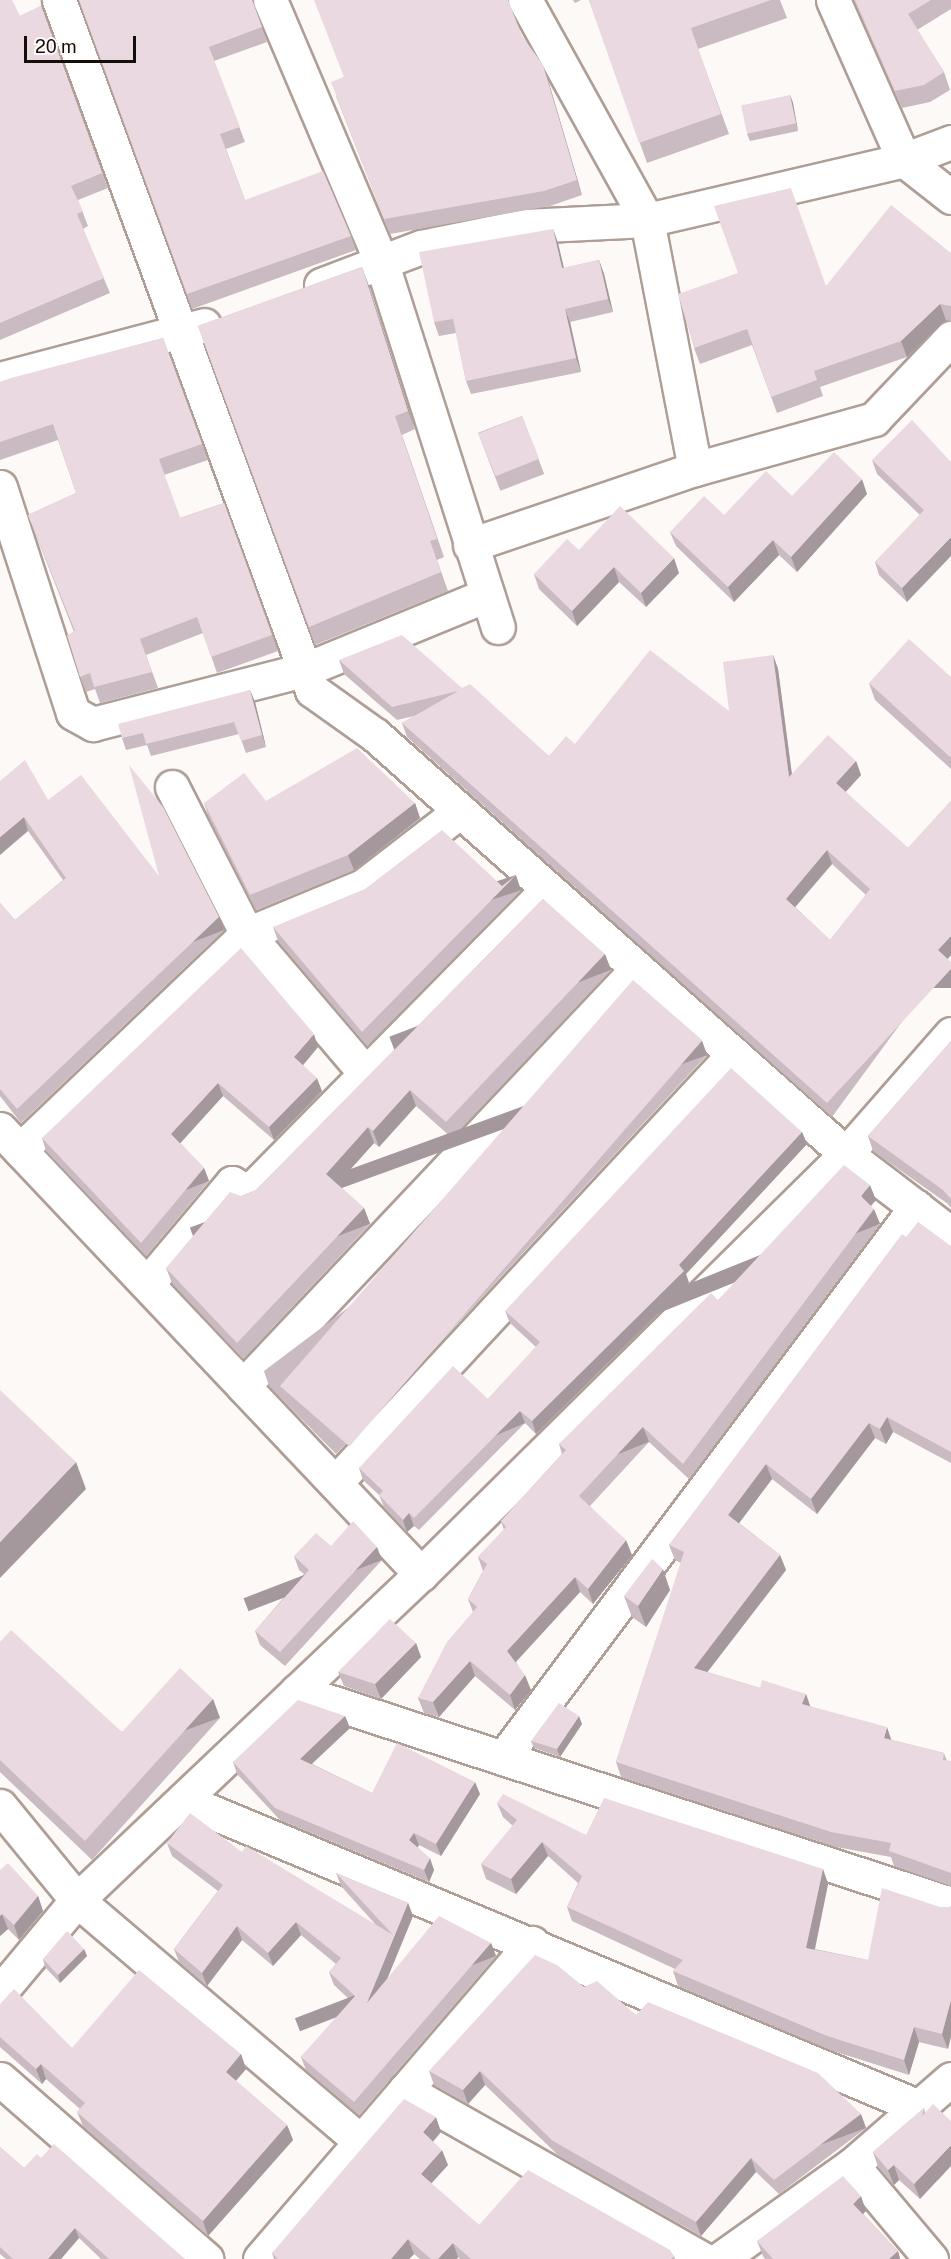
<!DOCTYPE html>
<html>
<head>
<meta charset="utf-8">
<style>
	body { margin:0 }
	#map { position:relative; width:951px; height:2259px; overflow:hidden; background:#fdf9f7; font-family:"Public Sans",sans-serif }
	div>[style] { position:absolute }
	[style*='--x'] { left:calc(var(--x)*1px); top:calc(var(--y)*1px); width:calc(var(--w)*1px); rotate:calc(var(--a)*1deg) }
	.roads { filter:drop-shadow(2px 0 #ae9e96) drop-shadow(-2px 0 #ae9e96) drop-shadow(0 2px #ae9e96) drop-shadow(0 -2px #ae9e96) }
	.street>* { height:33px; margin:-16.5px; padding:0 16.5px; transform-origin:16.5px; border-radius:16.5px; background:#fff }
	.wall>* { inset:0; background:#c9bbc1; transform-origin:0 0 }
	.shaded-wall>* { inset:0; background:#a4989d; transform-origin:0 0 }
	.building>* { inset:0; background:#ead9e0; transform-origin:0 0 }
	span { translate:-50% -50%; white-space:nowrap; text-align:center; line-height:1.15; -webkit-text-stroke:5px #fdf9f7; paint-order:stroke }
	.scale { position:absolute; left:24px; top:36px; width:112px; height:27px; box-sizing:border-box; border:3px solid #150f0c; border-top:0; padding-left:8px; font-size:18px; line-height:21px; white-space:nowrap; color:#150f0c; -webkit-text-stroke:4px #fdf9f7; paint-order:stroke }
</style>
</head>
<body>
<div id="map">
	<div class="roads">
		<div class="street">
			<div style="--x:270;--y:0;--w:287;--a:67"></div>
			<div style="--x:382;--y:264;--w:381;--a:72.3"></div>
			<div style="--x:833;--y:0;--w:175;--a:66.1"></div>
			<div style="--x:904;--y:160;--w:60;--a:38.2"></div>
			<div style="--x:321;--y:285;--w:107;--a:-20.8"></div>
			<div style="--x:421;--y:247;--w:106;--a:-11.4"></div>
			<div style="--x:525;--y:226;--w:122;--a:-2.8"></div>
			<div style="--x:647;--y:220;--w:264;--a:-13.1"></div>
			<div style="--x:904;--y:160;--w:50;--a:-21"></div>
			<div style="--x:0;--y:379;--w:211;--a:-14.8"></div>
			<div style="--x:695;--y:469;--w:186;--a:-15.6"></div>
			<div style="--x:874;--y:419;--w:112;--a:-46.5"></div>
			<div style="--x:0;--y:487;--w:237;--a:72.1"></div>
			<div style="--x:73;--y:713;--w:23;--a:29"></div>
			<div style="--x:93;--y:724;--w:218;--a:-14.4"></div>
			<div style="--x:304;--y:670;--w:198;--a:-22.3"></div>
			<div style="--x:470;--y:545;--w:237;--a:-18.7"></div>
			<div style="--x:695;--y:469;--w:254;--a:-100.9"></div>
			<div style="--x:647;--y:220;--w:252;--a:-119"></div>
			<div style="--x:172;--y:787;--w:165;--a:63"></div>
			<div style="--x:247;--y:934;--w:184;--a:49.6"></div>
			<div style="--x:951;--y:1034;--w:159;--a:131.2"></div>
			<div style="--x:846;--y:1154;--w:132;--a:37.3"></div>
			<div style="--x:0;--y:1129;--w:613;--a:46.59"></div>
			<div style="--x:421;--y:1574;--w:598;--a:-44.66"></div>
			<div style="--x:846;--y:1154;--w:630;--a:-138.34"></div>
			<div style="--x:375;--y:735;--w:77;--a:-144.5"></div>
			<div style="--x:312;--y:690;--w:735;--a:-110.14"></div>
			<div style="--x:20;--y:1150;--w:313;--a:-43.6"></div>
			<div style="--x:247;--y:934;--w:126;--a:-22.5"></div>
			<div style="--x:363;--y:886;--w:123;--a:-37.7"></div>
			<div style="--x:147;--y:1284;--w:132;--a:-49.9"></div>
			<div style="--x:232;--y:1183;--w:19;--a:32"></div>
			<div style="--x:248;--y:1193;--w:427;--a:-45.4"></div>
			<div style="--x:243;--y:1386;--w:574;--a:-46.62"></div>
			<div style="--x:335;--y:1483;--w:586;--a:-47.08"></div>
			<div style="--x:297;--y:1691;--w:688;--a:18.04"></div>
			<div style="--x:503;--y:1758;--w:689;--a:-53.15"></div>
			<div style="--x:183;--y:1800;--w:797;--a:22.64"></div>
			<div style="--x:0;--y:1806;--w:122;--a:50.7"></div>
			<div style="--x:77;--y:1900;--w:372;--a:40.4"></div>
			<div style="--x:0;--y:1992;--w:120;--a:-50.1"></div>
			<div style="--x:77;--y:1900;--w:474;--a:-43.5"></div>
			<div style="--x:0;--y:2079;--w:274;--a:41.1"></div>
			<div style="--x:405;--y:2090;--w:343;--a:29.6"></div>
			<div style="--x:852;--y:2165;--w:123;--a:50"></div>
			<div style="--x:260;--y:2259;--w:417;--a:-49.3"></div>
			<div style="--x:720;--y:2259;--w:162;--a:-35.5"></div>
			<div style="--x:852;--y:2165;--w:131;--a:-41"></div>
		</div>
	</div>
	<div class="wall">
		<div style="clip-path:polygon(0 0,20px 16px,41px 6px,108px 188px,78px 200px,88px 226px,83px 229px,110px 293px,0 340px)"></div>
		<div style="clip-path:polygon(79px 0,252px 0,267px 42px,214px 61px,245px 142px,226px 149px,245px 200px,351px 236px,356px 250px,192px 309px)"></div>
		<div style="clip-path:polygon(573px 0,581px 0,575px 3px)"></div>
		<div style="clip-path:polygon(589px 0,780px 0,787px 18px,698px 49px,729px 134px,647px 163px)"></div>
		<div style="clip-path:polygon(854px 0,951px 0,951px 9px,917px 30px,944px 72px,950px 90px,930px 102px,902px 108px)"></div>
		<div style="clip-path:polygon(522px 36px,548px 80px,582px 195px,550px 206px,390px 234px,336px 96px,343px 77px)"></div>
		<div style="clip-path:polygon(790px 95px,793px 103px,798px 131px,750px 141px,747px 134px)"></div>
		<div style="clip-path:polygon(553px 229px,558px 243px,564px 268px,599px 260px,604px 274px,613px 312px,570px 322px,581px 372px,471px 394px,466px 381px,456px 333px,439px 336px,434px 322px)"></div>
		<div style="clip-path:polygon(951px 253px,951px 321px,946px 320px,907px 357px,820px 387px,823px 396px,777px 413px,752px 345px,700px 364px,694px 348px,738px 273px,826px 286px)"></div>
		<div style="clip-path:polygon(362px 267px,415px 429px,402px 435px,444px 557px,437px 560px,448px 591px,315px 645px,198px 326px)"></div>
		<div style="clip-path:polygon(163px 338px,208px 460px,164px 475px,180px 518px,224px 503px,278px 651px,217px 673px,203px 633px,146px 655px,158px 688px,100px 703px,95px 689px,86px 692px,80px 677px,74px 632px,28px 515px,76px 493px,58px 440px,0 460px,0 382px)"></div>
		<div style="left:522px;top:416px;width:62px;height:47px;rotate:69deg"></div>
		<div style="clip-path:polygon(872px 460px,951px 462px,907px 602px,879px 575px,875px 562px,920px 515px,877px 474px)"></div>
		<div style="clip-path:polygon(867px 494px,797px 572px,779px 555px,734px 602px,676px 546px,670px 532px,724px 515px,792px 496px)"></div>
		<div style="clip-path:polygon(579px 550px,679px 573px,646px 607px,619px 582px,577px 626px,539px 589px,534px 574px)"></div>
		<div style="clip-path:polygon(evenodd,773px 655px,778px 669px,792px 774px,856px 761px,861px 775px,845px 792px,908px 848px,951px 801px,951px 955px,832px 1117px,407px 737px,402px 723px,414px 716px,397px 720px,344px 674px,339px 660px,462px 688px,549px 756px,575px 744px,729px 711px,773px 655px,832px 864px,866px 895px,830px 940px,795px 907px,832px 864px)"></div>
		<div style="clip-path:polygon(951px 677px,951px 769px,875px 700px,869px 683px)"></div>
		<div style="clip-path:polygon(250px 690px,255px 702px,266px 747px,246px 753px,239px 734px,151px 756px,147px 745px,126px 750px,122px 738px)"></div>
		<div style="clip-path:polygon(0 781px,48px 800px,159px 876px,224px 930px,21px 1123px,0 1096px,0 903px,15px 920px,63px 880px,28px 831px)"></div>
		<div style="clip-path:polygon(266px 801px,415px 803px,420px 818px,354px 870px,256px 910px,209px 818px,204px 803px)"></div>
		<div style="clip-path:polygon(521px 890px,367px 1046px,278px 941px,273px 927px)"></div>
		<div style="clip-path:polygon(543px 899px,611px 970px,452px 1138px,416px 1106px,379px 1147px,374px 1143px,337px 1184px,364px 1208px,370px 1224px,243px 1359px,172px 1283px,166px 1268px,241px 1196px,256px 1190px)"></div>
		<div style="clip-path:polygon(702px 1041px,707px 1055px,336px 1454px,269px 1386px,264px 1371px)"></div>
		<div style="clip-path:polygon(951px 1041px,951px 1208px,948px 1204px,873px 1151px,868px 1136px)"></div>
		<div style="clip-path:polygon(318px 1047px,303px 1065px,322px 1091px,274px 1140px,223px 1096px,180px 1143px,204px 1168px,209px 1181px,146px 1256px,46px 1151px,42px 1138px)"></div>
		<div style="clip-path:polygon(802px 1132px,807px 1144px,686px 1274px,689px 1283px,536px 1434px,525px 1423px,419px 1530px,414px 1526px,407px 1532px,384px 1507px,379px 1495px,363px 1480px,359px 1468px,488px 1399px,536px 1347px,510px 1323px,505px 1311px)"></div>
		<div style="clip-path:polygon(876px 1200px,871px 1206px,880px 1224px,689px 1479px,649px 1442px,590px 1506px,632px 1555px,593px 1604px,580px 1592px,516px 1662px,531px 1690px,515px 1710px,475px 1676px,439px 1717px,424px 1713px,418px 1698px,473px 1612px,468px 1599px,483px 1571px,478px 1557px,504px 1530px,501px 1521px,562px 1454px,559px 1444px,718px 1300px)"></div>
		<div style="clip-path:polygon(906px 1237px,951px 1246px,951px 1463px,893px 1432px,886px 1444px,875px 1438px,817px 1514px,772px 1479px,739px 1523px,780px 1555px,786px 1570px,707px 1672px,760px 1688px,806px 1694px,810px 1706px,892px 1740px,944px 1753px,947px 1761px,951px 1761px,951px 1886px,894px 1866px,891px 1857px,836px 1847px,621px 1777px,616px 1762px,681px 1563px,675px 1560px,669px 1545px)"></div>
		<div style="clip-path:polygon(331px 1546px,382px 1560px,285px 1666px,260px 1645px,255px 1631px,304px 1574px,299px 1570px,294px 1556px)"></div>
		<div style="clip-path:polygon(670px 1590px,646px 1627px,632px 1617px,624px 1596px)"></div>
		<div style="clip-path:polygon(0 1642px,122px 1732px,213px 1699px,220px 1718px,92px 1860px,0 1772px)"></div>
		<div style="clip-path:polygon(416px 1643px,421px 1657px,381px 1699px,344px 1686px,338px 1672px)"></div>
		<div style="clip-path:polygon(345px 1716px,350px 1728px,312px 1764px,372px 1793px,480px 1794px,441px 1856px,419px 1845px,417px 1847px,434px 1870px,429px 1882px,280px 1820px,237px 1774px,233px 1762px)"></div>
		<div style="clip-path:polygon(582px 1724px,560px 1757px,534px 1748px,531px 1741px)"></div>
		<div style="clip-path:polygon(497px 1803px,586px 1835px,823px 1869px,828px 1884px,815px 1949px,868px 1960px,940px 1907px,950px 1907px,951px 1906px,951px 2036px,948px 2049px,919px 2042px,909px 2075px,833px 2051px,678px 1986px,673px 1971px,675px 1969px,572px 1921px,567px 1907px,578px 1883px,548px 1856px,516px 1894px,486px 1879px,481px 1864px,513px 1826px,503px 1817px)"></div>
		<div style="clip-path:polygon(167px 1843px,242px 1852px,376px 1925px,341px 1886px,336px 1873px,408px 1903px,413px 1916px,387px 1978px,491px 1943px,496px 1956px,359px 2115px,306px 2070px,301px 2057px,351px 2001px,334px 1985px,329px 1972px,336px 1964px,301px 1935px,273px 1966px,242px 1940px,207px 1986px,179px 1962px,174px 1949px,218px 1891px,172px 1856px)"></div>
		<div style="clip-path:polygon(0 1870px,38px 1896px,43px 1911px,19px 1940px,8px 1929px,0 1936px)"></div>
		<div style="clip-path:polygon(84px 1949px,87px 1956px,60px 1983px,45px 1967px,43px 1959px)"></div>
		<div style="clip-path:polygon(584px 1987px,636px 2015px,866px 2128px,779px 2194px,756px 2172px,701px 2236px,559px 2156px,485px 2085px,468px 2104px,434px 2085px,429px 2071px)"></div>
		<div style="clip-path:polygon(0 2004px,72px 2048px,241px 2054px,246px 2069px,236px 2081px,287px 2125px,293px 2140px,208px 2236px,83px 2126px,77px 2112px,80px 2109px,46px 2079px,42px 2084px,0 2047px)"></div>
		<div style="clip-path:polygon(924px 2108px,925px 2112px,920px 2199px,899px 2180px,894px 2185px,878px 2167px,873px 2152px)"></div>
		<div style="clip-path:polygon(441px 2132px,433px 2142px,448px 2165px,431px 2184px,479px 2225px,674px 2256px,675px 2259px,460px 2259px,458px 2257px,457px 2259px,420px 2259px,414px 2254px,409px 2259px,274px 2259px,272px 2253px)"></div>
		<div style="clip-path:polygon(0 2147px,24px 2168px,41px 2158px,185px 2259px,101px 2259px,79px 2238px,61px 2259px,6px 2259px,0 2254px)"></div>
		<div style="clip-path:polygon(866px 2211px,863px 2214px,898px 2251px,900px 2259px,765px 2259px,763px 2256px,757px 2241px)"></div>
	</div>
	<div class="shaded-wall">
		<div style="clip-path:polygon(543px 65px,548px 80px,582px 195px,577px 180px)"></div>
		<div style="clip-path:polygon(790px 95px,793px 103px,798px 131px,796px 123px)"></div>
		<div style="clip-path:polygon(553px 229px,558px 243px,567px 282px,562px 268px)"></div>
		<div style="clip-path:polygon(599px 260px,604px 274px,613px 312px,608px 299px)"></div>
		<div style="clip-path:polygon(362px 267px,369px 286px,415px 429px,408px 411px)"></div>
		<div style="clip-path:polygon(940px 304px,946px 320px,907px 357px,901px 341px)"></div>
		<div style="clip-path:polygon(565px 309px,570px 322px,581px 372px,576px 358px)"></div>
		<div style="clip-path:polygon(862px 479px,867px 494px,797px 572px,791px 557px)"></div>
		<div style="clip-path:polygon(951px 537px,951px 556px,907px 602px,902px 588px)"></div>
		<div style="clip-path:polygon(773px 540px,779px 555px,734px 602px,728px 587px)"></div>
		<div style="clip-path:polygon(674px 558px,679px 573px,646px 607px,641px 593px)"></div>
		<div style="clip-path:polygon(614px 567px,619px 582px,577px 626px,572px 611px)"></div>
		<div style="clip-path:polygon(773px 655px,778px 669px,794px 791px,789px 777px)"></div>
		<div style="clip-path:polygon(250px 690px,255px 702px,266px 747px,262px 735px)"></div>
		<div style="clip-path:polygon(856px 761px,861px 775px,841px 797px,836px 783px)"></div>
		<div style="clip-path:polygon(415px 803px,420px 818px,354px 870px,348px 855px)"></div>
		<div style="clip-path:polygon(24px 817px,28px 831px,0 855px,0 837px)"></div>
		<div style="clip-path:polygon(827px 850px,832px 864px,791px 912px,786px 899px)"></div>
		<div style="left:516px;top:875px;width:16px;height:220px;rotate:72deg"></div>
		<div style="left:219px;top:917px;width:14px;height:279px;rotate:69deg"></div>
		<div style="clip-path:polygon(951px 936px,951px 955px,943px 964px,938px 950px)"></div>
		<div style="left:605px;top:954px;width:17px;height:231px;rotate:69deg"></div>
		<div style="left:951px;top:969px;width:19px;height:183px;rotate:90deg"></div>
		<div style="clip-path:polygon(314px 1034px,318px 1047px,299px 1070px,294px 1057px)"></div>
		<div style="left:702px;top:1041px;width:15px;height:545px;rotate:70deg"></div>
		<div style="clip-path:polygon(317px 1078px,322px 1091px,274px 1140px,269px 1127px)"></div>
		<div style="clip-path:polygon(218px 1083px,223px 1096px,176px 1148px,171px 1134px)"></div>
		<div style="clip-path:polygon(410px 1090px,416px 1106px,379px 1147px,373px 1131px)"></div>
		<div style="clip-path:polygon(368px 1127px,374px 1143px,332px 1190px,326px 1174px)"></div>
		<div style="clip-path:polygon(802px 1132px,807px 1144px,686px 1274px,689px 1283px,536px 1434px,532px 1421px)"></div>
		<div style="left:204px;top:1168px;width:14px;height:98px;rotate:69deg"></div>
		<div style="clip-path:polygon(870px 1185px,876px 1200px,866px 1211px,861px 1196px)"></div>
		<div style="left:364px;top:1208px;width:17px;height:185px;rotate:69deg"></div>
		<div style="left:874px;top:1209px;width:16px;height:319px;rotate:68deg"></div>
		<div style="left:520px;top:1411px;width:13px;height:151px;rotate:67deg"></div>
		<div style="clip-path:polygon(887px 1417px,893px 1432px,886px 1444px,880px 1429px)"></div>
		<div style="clip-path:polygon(869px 1423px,875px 1438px,817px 1514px,811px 1499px)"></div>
		<div style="left:643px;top:1427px;width:16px;height:94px;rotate:68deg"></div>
		<div style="clip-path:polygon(76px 1462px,86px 1489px,0 1578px,0 1542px)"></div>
		<div style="clip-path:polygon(766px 1464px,772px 1479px,734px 1530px,728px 1515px)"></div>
		<div style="clip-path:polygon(409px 1513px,414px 1526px,407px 1532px,403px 1520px)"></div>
		<div style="clip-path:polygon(626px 1540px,632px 1555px,593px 1604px,588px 1589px)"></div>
		<div style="left:377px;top:1547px;width:14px;height:143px;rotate:69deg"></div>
		<div style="clip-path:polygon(780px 1555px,786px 1570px,699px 1683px,694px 1668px)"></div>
		<div style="clip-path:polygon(663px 1569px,670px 1590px,646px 1627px,638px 1606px)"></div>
		<div style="clip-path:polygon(575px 1577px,580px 1592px,512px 1666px,507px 1651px)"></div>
		<div style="clip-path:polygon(416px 1643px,421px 1657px,381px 1699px,375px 1684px)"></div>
		<div style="clip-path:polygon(470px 1661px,475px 1676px,439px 1717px,433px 1702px)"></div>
		<div style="clip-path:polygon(525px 1675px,531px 1690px,515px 1710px,510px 1695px)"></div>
		<div style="clip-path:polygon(806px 1694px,811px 1709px,802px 1704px)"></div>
		<div style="left:213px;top:1699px;width:20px;height:191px;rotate:70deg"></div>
		<div style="clip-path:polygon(345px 1716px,350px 1728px,304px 1771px,300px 1759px)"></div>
		<div style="clip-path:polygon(579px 1716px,582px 1724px,560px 1757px,557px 1749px)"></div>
		<div style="clip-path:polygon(887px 1727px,892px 1742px,884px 1738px)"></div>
		<div style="clip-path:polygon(475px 1782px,480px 1794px,441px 1856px,436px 1844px)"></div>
		<div style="clip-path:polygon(414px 1833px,419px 1845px,414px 1853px,409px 1840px)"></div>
		<div style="clip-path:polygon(542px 1842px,548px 1856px,516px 1894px,511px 1879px)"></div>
		<div style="clip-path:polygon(430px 1858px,434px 1870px,429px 1882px,424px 1870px)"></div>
		<div style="clip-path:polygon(823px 1869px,828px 1884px,812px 1963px,806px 1948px)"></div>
		<div style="clip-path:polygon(38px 1896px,43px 1911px,19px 1940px,14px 1925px)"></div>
		<div style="clip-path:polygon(408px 1903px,413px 1916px,372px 2016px,367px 2003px)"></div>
		<div style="clip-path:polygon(2px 1914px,8px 1929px,0 1936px,0 1916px)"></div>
		<div style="clip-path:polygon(296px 1922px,301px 1935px,273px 1966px,268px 1953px)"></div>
		<div style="clip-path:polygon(237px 1926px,242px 1940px,207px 1986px,202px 1973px)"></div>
		<div style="left:491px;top:1943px;width:14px;height:210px;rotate:69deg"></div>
		<div style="clip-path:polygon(84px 1949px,87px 1956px,60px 1983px,58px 1975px)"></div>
		<div style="clip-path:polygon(951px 2000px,951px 2036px,948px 2049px,942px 2034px)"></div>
		<div style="clip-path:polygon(914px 2027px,919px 2042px,909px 2075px,904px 2060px)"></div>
		<div style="clip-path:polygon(241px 2054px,246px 2069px,231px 2086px,226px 2072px)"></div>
		<div style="clip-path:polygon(41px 2064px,46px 2079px,42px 2084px,36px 2069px)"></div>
		<div style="clip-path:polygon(480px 2071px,485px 2085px,468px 2104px,463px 2090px)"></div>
		<div style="left:861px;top:2114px;width:15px;height:109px;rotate:70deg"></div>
		<div style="clip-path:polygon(436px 2117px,441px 2132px,428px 2147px,423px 2132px)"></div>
		<div style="clip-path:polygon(287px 2125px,293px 2140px,208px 2236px,203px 2221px)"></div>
		<div style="clip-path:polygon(951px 2145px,951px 2166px,920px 2199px,914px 2184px)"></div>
		<div style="clip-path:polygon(442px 2150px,448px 2165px,426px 2189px,421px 2174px)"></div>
		<div style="clip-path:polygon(751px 2158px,756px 2172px,701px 2236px,696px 2222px)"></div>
		<div style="clip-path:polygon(894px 2165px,899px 2180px,894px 2185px,888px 2170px)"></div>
		<div style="clip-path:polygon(861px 2196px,866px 2211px,858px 2219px,853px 2204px)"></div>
		<div style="clip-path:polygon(75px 2228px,79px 2238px,61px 2259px,48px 2259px)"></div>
		<div style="clip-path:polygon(408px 2239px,414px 2254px,409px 2259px,391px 2259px)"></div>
		<div style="clip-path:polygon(453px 2243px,458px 2257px,457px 2259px,438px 2259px)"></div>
		<div style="clip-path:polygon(898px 2251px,900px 2259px,889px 2259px)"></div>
	</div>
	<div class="building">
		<div style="clip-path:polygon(0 0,12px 0,20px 16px,41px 6px,102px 173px,71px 186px,83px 211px,77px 214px,104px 278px,0 323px)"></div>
		<div style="clip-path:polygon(79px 0,252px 0,262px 27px,209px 47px,240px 127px,220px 134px,245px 200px,323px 171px,351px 236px,187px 294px)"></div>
		<div style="clip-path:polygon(314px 0,508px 0,522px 36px,543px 65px,577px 180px,544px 191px,384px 219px,331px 82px,344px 77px)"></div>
		<div style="clip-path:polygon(589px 0,771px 0,691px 28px,721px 114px,639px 143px)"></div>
		<div style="clip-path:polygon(855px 0,931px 0,908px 14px,944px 72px,924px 85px,895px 91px)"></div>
		<div style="left:790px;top:95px;width:29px;height:50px;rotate:78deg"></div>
		<div style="clip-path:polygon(791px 188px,826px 286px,891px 205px,951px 253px,951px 306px,940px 304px,901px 341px,814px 371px,817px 380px,771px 397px,747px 329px,694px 348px,678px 294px,738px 273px,714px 206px)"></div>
		<div style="clip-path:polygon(553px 229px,562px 268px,599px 260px,608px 299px,565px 309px,576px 358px,466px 381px,453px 319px,434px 322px,419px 252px)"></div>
		<div style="clip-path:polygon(362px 267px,408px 411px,395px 416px,437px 539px,430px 541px,441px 572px,309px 627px,198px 326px)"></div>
		<div style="clip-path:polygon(163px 338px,202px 444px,159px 459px,180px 518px,224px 503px,272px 635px,211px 657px,197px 617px,140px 639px,152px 672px,94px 687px,90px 673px,80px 677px,67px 635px,75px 631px,28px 515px,76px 493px,53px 424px,0 442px,0 382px,11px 378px)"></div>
		<div style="left:522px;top:416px;width:46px;height:47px;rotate:68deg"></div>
		<div style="clip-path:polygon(912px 420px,951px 462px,951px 537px,902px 588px,875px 562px,924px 510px,872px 460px)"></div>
		<div style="clip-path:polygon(834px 452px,862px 479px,791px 557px,773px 540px,728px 587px,670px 532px,704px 496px,724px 515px,766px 471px,792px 496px)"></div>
		<div style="clip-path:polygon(620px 506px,674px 558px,641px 593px,614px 567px,572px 611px,534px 574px,567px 539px,579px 550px)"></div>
		<div style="clip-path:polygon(evenodd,402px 635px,462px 688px,470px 684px,549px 756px,566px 736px,575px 744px,650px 650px,729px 711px,723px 662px,773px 655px,789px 777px,828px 735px,856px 761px,836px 783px,908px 848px,951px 801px,951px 936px,938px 950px,951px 962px,951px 969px,827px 1103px,402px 723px,458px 691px,392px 707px,339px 660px,402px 635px,827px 850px,870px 889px,830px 940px,786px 899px,827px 850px)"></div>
		<div style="clip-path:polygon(909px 639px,951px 677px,951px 756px,950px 757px,869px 683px)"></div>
		<div style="clip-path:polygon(250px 690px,262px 735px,241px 741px,234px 722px,146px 744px,143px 733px,122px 738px,118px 724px)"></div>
		<div style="clip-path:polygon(357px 748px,415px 803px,348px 855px,250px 895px,204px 803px,244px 773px,266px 801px)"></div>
		<div style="clip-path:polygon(25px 760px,48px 800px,81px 775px,159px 876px,129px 765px,163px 807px,219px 917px,17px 1109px,0 1089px,0 903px,15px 920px,66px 878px,24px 817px,0 837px,0 781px)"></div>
		<div style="clip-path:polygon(442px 830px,502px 886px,516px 875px,362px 1032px,273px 927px,365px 889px)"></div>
		<div style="clip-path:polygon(543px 899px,605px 954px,446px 1122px,410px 1090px,373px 1131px,368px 1127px,326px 1174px,364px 1208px,237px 1343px,166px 1268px,230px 1192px,241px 1196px,256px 1190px)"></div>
		<div style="clip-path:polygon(241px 948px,314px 1034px,294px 1057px,317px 1078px,269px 1127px,218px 1083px,171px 1134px,204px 1168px,141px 1243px,42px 1138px)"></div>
		<div style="left:633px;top:980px;width:92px;height:538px;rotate:41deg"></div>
		<div style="clip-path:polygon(951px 1041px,951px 1199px,943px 1190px,868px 1136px)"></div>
		<div style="clip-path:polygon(731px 1068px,802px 1132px,679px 1265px,684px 1271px,532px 1421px,520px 1411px,414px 1518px,409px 1513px,403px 1520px,379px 1495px,383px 1491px,359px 1468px,453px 1366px,488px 1399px,540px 1342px,505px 1311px)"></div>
		<div style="clip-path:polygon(844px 1165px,870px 1185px,861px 1196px,874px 1209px,683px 1464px,643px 1427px,579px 1496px,626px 1540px,588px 1589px,575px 1577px,507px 1651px,525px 1675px,510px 1695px,470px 1661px,433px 1702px,418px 1698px,447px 1642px,477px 1607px,468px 1599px,487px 1564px,478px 1557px,506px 1527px,501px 1521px,566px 1450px,559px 1444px,711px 1293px,718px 1300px)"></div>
		<div style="clip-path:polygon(918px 1222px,951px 1246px,951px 1452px,887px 1417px,880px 1429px,869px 1423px,811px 1499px,766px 1464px,728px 1515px,780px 1555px,694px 1668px,760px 1688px,762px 1680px,806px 1694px,802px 1704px,887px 1727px,884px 1738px,944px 1753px,943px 1760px,951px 1761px,951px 1873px,889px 1851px,891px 1843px,831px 1832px,616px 1762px,684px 1552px,669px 1545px,902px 1234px,906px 1237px)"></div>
		<div style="clip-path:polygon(0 1390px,76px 1462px,0 1542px)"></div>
		<div style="clip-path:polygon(353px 1521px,377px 1547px,280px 1652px,255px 1631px,309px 1570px,294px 1556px,316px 1533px,331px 1546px)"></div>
		<div style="clip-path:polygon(652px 1559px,663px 1569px,638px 1606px,624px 1596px)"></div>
		<div style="clip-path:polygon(390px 1619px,416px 1643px,375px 1684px,338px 1672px)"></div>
		<div style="clip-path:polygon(11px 1630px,122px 1732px,180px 1668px,213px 1699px,85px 1841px,0 1760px,0 1642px)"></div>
		<div style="clip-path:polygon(298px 1700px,345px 1716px,300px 1759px,372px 1793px,397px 1743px,475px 1782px,436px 1844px,414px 1833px,409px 1840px,430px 1858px,424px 1870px,275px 1808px,233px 1762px)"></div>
		<div style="clip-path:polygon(559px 1703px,579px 1716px,557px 1749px,531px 1741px)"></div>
		<div style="clip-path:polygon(503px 1794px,586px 1835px,604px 1798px,823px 1869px,806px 1948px,868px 1960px,882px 1888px,940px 1907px,950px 1907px,951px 1906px,951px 2000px,942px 2034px,914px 2027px,904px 2060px,827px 2036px,673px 1971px,683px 1960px,567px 1907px,582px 1876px,542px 1842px,511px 1879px,481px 1864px,517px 1820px,497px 1803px)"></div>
		<div style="clip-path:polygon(190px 1813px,242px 1852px,246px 1846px,393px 1935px,336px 1873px,408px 1903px,367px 2003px,439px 1916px,491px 1943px,354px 2102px,301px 2057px,355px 1996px,329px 1972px,341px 1958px,296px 1922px,268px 1953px,237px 1926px,202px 1973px,174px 1949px,223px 1885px,167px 1843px)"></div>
		<div style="clip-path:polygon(8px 1863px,38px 1896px,14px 1925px,2px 1914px,0 1916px,0 1870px)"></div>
		<div style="clip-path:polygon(67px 1931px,84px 1949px,58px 1975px,43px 1959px)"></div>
		<div style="clip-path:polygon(535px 1955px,557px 1965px,584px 1987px,597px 1981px,636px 2015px,648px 2002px,818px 2073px,861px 2114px,774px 2180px,751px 2158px,696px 2222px,553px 2141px,480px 2071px,463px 2090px,429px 2071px)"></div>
		<div style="clip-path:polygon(139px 1970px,241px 2054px,226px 2072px,287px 2125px,203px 2221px,77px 2112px,85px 2103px,41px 2064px,36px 2069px,0 2037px,0 2004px,14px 1989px,72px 2048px)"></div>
		<div style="clip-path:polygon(404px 2099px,436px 2117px,423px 2132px,442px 2150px,421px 2174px,479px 2225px,528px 2170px,670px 2250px,674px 2256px,671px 2259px,471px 2259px,453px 2243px,438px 2259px,431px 2259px,408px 2239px,391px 2259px,278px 2259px,272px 2253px)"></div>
		<div style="clip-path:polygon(933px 2104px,951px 2121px,951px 2145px,914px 2184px,894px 2165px,888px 2170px,873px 2152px,924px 2108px,922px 2116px)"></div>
		<div style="clip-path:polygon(54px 2144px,185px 2259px,109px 2259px,75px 2228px,48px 2259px,13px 2259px,0 2247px,0 2147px,24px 2168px,37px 2154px,41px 2158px)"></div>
		<div style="clip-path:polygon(843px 2176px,861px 2196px,853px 2204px,898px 2251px,889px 2259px,773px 2259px,757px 2241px)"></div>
	</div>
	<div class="scale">20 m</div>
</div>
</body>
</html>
